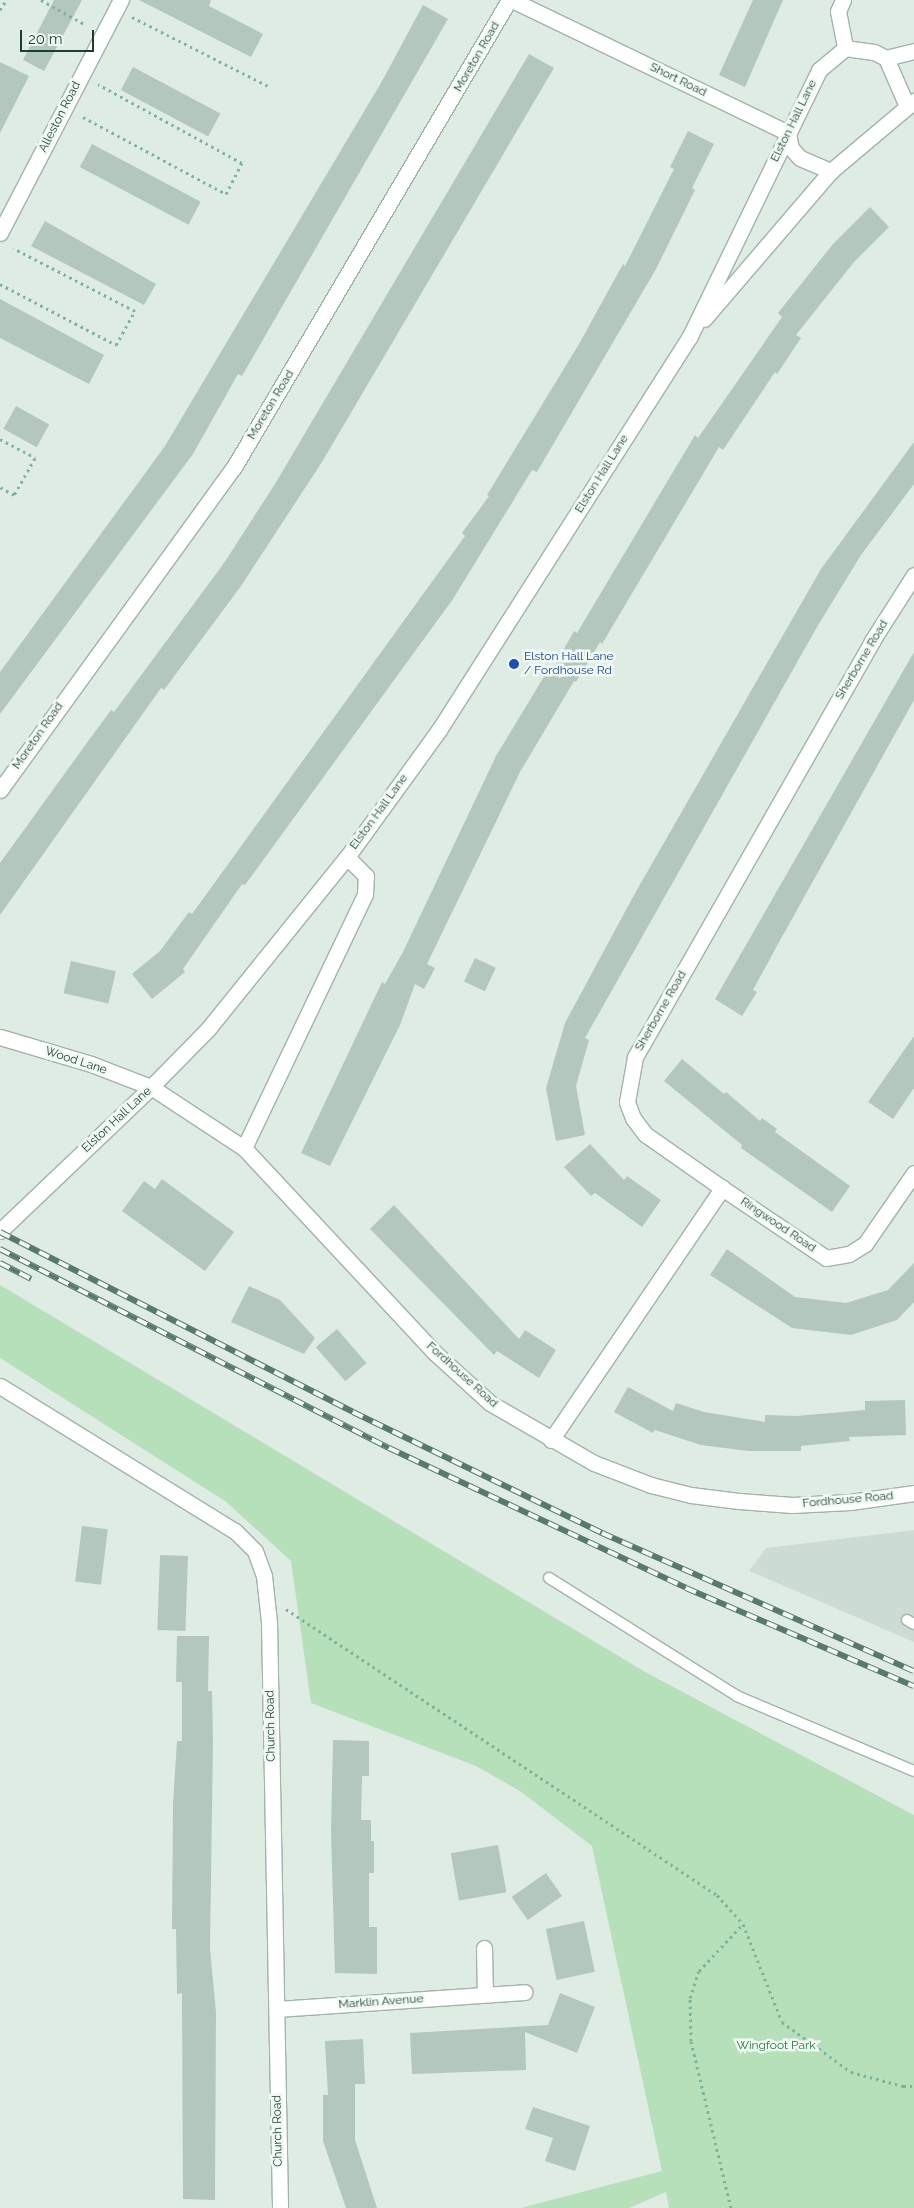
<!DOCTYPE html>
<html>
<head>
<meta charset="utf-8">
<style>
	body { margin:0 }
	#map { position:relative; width:914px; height:2208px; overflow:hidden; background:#dfece4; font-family:Raleway,sans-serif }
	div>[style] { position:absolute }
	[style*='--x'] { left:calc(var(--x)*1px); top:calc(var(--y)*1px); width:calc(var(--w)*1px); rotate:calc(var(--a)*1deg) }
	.built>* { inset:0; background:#cddcd3 }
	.green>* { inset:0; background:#b5e0ba }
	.building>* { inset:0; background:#b4c7bd; transform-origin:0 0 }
	.path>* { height:3px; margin-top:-1.5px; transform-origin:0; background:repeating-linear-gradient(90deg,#7cb499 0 2.5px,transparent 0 6.5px) }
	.roads { filter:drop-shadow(1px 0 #a1b4aa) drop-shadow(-1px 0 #a1b4aa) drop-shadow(0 1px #a1b4aa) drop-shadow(0 -1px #a1b4aa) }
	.service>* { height:10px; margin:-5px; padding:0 5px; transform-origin:5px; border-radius:5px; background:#fff }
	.minor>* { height:15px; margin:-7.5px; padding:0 7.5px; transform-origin:7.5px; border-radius:7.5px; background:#fff }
	.tertiary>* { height:15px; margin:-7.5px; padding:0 7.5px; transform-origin:7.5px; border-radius:7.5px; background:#fff }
	.rail>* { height:5.5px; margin-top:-2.75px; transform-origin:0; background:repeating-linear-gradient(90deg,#f0f9f3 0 11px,#587a6c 0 22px); box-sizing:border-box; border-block:1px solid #587a6c }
	.dots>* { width:14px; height:14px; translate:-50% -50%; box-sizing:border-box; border:2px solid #f0f9f3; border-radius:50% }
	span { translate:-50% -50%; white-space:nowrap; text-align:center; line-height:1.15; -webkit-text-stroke:5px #f0f9f3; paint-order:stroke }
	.street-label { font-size:12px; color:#1e3e30 }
	.transit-label { font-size:12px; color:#164399 }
	.left { translate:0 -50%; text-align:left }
	.park-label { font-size:12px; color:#247a37 }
	.scale { position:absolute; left:20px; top:30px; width:74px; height:22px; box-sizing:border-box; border:2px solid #1e3e30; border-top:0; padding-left:6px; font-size:15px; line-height:18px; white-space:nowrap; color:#1e3e30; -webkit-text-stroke:4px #f0f9f3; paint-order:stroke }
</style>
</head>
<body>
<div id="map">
	<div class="built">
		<div style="clip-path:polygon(914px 1530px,914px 1642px,749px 1571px,766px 1548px)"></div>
	</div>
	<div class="green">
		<div style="clip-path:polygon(0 1285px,647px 1673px,914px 1815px,914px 2208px,669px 2208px,666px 2192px,629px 2208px,521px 2208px,662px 2171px,592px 1846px,520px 1791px,476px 1766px,311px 1703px,291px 1561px,225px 1501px,0 1358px)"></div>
	</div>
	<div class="building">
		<div style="clip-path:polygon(54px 0,82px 0,44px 71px,23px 60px)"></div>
		<div style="clip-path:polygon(139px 0,211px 0,209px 6px,263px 34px,251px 57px)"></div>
		<div style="clip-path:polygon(753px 0,783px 0,745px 87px,719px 75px)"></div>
		<div style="clip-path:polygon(423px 5px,448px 19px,242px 376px,238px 374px,193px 454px,0 714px,0 672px,165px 446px,381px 83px)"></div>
		<div style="clip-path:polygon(529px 54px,554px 68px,322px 462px,241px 586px,164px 690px,161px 688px,0 915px,0 863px,89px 740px,111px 710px,114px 712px,224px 563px,275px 484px)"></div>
		<div style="clip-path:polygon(0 62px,29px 76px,0 133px)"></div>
		<div style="left:133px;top:67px;width:99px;height:26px;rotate:28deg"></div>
		<div style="clip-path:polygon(688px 131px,714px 144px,692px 188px,695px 190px,656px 269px,537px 472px,532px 470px,453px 599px,245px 885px,242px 884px,183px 969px,185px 972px,152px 999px,132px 974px,160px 951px,189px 912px,192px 914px,465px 536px,462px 533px,489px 496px,487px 495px,579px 344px,623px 264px,625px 266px,674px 169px,670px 167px)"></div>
		<div style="left:92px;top:144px;width:123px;height:26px;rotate:28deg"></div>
		<div style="clip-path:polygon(870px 207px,889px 227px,854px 262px,796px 335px,801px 338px,777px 374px,775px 372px,723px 450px,719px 447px,602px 644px,600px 642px,576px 682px,574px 681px,520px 772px,427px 964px,435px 968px,424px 989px,415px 984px,400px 1025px,330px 1166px,301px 1153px,382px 982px,385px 984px,403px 952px,496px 756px,548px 670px,551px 672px,574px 631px,577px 633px,695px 435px,698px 438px,782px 317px,778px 313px,833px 244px)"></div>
		<div style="clip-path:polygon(45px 221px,156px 284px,144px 305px,31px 246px)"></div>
		<div style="clip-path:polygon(0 299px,104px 355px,89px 384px,0 338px)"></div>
		<div style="left:16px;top:406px;width:38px;height:26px;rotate:29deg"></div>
		<div style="clip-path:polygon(914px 442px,914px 484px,861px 555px,817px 627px,585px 1038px,589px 1040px,576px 1086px,585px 1135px,556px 1141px,546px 1088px,565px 1023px,634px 895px,821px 569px)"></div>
		<div style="clip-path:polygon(914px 652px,914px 700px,778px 944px,753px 990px,757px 992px,742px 1016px,715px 999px)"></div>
		<div style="left:475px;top:958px;width:23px;height:26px;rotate:25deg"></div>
		<div style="left:71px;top:961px;width:46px;height:33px;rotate:13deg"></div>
		<div style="clip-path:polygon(914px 1036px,914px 1088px,893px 1119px,868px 1102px)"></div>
		<div style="clip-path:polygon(682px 1059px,724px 1094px,726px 1092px,760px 1121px,762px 1118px,777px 1129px,775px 1132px,850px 1186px,832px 1212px,741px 1148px,742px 1145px,664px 1081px)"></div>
		<div style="clip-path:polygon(590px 1144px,624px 1180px,627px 1176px,661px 1200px,642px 1227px,595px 1193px,591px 1196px,564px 1167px)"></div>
		<div style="clip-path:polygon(162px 1179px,234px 1232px,205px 1271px,122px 1211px,144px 1181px,155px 1189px)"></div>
		<div style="clip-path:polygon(394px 1205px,519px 1339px,525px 1330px,556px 1350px,539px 1378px,497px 1351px,494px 1355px,370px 1229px)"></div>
		<div style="clip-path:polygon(727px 1249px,795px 1297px,846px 1303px,888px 1290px,914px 1263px,914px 1302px,897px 1320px,851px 1335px,792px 1328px,710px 1275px)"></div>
		<div style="clip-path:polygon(249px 1286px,280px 1300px,315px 1338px,304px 1354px,231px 1322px)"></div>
		<div style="left:337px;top:1329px;width:45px;height:28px;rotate:49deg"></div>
		<div style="clip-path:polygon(628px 1387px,673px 1411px,676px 1403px,704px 1412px,765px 1422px,765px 1415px,796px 1416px,865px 1410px,865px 1401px,905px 1400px,906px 1435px,849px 1437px,850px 1441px,801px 1446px,801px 1451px,749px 1451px,701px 1445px,655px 1430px,653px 1433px,614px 1412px)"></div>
		<div style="left:82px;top:1526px;width:26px;height:56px;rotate:7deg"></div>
		<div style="left:160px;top:1555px;width:28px;height:75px;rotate:2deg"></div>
		<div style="clip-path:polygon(177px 1636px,209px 1636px,208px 1691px,212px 1691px,213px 1741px,210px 1949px,216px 2012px,215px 2200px,183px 2199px,182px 1993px,177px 1994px,176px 1929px,172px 1929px,173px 1804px,177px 1741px,182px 1741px,182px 1682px,176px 1682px)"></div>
		<div style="clip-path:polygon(333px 1740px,369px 1741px,369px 1776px,362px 1776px,361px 1820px,371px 1820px,371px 1841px,374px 1841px,374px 1873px,369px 1873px,369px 1927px,377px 1927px,377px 1974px,335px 1973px,331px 1832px)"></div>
		<div style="left:498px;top:1845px;width:48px;height:48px;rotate:80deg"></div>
		<div style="left:546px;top:1873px;width:28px;height:42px;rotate:55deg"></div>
		<div style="left:584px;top:1921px;width:52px;height:39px;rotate:78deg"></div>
		<div style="clip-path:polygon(560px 1993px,595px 2007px,577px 2053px,525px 2032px,526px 2070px,412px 2074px,410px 2033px,548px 2025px)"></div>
		<div style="clip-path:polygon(363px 2039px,365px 2084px,355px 2084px,355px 2140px,377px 2208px,346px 2208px,323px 2141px,323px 2095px,328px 2095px,325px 2041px)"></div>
		<div style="clip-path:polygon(533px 2107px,590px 2126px,575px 2171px,545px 2161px,553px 2138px,525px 2129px)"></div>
	</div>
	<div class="path">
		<div style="--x:41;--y:0;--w:51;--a:29.1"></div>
		<div style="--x:0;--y:10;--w:12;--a:-59"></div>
		<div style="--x:132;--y:17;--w:155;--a:26.9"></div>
		<div style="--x:83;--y:117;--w:162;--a:28.3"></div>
		<div style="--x:226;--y:194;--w:35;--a:-63"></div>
		<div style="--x:242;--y:163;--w:164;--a:-151.3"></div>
		<div style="--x:0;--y:284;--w:131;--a:27.7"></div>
		<div style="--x:116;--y:345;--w:39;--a:-61"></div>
		<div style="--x:135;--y:311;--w:137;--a:-152.7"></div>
		<div style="--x:0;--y:439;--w:40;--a:28"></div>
		<div style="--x:35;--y:458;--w:43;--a:119.6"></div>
		<div style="--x:14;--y:495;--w:16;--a:-150"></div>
		<div style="--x:286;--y:1609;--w:517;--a:33.57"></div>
		<div style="--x:717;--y:1895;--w:39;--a:48"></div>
		<div style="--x:743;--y:1924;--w:105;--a:68.3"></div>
		<div style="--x:782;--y:2022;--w:85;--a:35.9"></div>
		<div style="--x:851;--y:2072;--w:54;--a:15.1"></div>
		<div style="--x:903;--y:2086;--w:11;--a:0"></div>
		<div style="--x:731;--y:2208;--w:172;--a:-103.5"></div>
		<div style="--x:691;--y:2041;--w:43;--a:-91.3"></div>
		<div style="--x:690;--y:1998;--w:28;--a:-72"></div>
		<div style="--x:699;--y:1971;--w:64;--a:-46.9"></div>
	</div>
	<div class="roads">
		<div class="service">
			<div style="--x:549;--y:1578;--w:222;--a:32.1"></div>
			<div style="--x:737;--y:1696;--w:192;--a:23"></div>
			<div style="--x:907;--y:1620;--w:8;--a:30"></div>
		</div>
		<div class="minor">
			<div style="--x:512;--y:0;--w:306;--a:25.7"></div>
			<div style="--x:788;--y:133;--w:15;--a:79"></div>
			<div style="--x:791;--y:148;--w:13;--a:48"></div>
			<div style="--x:800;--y:158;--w:34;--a:23"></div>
			<div style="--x:843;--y:0;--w:12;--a:114"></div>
			<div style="--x:838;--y:11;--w:38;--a:79"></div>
			<div style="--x:0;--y:233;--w:263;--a:-62.6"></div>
			<div style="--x:0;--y:790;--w:399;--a:-54.1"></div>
			<div style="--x:234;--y:467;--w:542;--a:-59.51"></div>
			<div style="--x:0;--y:1037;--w:95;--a:16.5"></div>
			<div style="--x:91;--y:1064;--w:64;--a:21"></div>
			<div style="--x:151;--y:1087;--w:111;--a:33.3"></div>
			<div style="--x:244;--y:1148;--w:279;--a:47"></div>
			<div style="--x:434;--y:1352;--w:76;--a:42.3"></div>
			<div style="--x:490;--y:1403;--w:120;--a:30"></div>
			<div style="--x:594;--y:1463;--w:61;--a:21.1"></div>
			<div style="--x:651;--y:1485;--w:41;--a:14"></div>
			<div style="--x:691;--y:1495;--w:48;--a:7.1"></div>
			<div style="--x:739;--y:1501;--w:53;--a:4.3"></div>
			<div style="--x:792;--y:1505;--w:58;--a:-3"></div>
			<div style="--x:850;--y:1502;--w:65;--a:-8"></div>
			<div style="--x:244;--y:1148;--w:281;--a:-64.5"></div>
			<div style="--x:365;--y:894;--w:18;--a:-87"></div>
			<div style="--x:366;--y:876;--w:27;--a:-135"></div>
			<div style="--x:722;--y:1188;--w:125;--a:33.9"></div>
			<div style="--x:826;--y:1258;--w:23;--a:-10"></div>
			<div style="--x:849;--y:1254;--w:19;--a:-32"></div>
			<div style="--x:865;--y:1244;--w:86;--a:-55.4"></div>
			<div style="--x:0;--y:1386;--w:276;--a:31.7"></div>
			<div style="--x:235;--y:1531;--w:28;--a:45"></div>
			<div style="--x:255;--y:1551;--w:27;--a:70"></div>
			<div style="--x:264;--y:1576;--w:46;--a:83.8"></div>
			<div style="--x:269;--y:1622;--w:586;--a:88.92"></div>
			<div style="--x:551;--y:1440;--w:305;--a:-55.8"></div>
			<div style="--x:722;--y:1188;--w:94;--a:-145"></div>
			<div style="--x:645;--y:1134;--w:20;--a:-127"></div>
			<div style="--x:633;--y:1118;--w:17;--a:-111"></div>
			<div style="--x:627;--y:1102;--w:46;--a:-79.9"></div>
			<div style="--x:635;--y:1057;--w:479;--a:-60.3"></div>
			<div style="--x:872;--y:641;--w:78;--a:-57.5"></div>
			<div style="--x:484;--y:1948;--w:46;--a:88.8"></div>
			<div style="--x:277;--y:2009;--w:248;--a:-3.9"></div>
		</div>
		<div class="tertiary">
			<div style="--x:886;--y:58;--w:29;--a:-14"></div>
			<div style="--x:704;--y:319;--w:195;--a:-49.4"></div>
			<div style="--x:831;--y:171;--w:109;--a:-40.1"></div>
			<div style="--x:0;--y:1231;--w:209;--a:-43.6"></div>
			<div style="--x:151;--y:1087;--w:81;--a:-45.5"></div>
			<div style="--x:208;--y:1029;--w:221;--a:-51.1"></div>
			<div style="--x:347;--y:857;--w:157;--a:-54.1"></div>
			<div style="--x:439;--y:730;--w:465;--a:-57.5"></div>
			<div style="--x:689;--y:338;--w:298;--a:-64.1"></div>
			<div style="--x:819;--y:70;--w:34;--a:-40"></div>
			<div style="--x:845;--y:48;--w:29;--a:8"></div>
			<div style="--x:874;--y:52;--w:13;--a:27"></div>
			<div style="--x:886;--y:58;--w:52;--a:66.4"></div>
		</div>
	</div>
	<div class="rail">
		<div style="--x:0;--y:1232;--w:396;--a:27"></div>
		<div style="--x:353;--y:1412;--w:277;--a:25.9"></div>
		<div style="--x:602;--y:1533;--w:341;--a:23.9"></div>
		<div style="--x:0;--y:1249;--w:437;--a:27.1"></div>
		<div style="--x:389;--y:1448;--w:328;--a:25.2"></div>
		<div style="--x:686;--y:1588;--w:248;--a:23.3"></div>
		<div style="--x:0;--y:1263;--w:35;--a:27"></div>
	</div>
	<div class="dots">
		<div style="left:514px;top:664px;background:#1a4fb4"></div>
	</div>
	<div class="street-label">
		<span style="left:477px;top:57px;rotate:-60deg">Moreton Road</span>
		<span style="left:678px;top:80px;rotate:26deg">Short Road</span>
		<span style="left:60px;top:117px;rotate:-63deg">Alleston Road</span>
		<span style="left:794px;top:121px;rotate:-64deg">Elston Hall Lane</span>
		<span style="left:271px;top:405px;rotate:-59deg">Moreton Road</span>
		<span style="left:602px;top:474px;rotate:-58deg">Elston Hall Lane</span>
		<span style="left:862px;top:660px;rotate:-59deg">Sherborne Road</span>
		<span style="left:38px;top:736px;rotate:-55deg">Moreton Road</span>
		<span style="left:379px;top:812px;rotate:-54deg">Elston Hall Lane</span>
		<span style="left:661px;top:1011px;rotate:-60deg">Sherborne Road</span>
		<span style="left:76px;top:1061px;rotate:18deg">Wood Lane</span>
		<span style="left:117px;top:1120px;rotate:-43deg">Elston Hall Lane</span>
		<span style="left:778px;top:1225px;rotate:34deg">Ringwood Road</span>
		<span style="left:462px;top:1375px;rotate:42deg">Fordhouse Road</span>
		<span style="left:848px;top:1500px;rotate:-5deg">Fordhouse Road</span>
		<span style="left:271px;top:1726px;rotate:-91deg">Church Road</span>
		<span style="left:381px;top:2002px;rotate:-4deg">Marklin Avenue</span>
		<span style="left:278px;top:2131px;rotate:-91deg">Church Road</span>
	</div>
	<div class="transit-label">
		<span class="left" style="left:524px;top:664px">Elston Hall Lane<br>/ Fordhouse Rd</span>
	</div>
	<div class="park-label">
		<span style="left:776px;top:2046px">Wingfoot Park</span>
	</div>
	<div class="scale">20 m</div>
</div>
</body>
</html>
